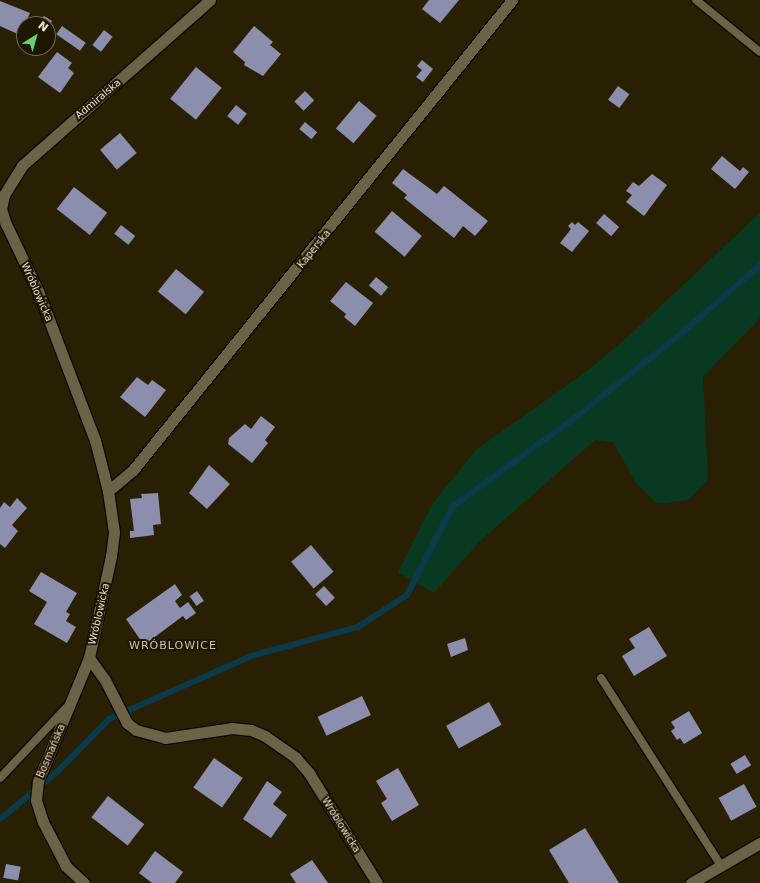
<!DOCTYPE html>
<html>
<head>
<meta charset="utf-8">
<style>
	body { margin:0 }
	#map { position:relative; width:760px; height:883px; overflow:hidden; background:#292004; font-family:"DejaVu Sans",sans-serif }
	div>[style] { position:absolute }
	[style*='--x'] { left:calc(var(--x)*1px); top:calc(var(--y)*1px); width:calc(var(--w)*1px); rotate:calc(var(--a)*1deg) }
	.green>* { inset:0; background:#083a21 }
	.stream>* { height:6px; margin:-3px; padding:0 3px; transform-origin:3px; border-radius:3px; background:#0a3a4c }
	.building>* { inset:0; background:#8b8eac; transform-origin:0 0 }
	.roads { filter:drop-shadow(1px 0 #110900) drop-shadow(-1px 0 #110900) drop-shadow(0 1px #110900) drop-shadow(0 -1px #110900) }
	.service>* { height:8px; margin:-4px; padding:0 4px; transform-origin:4px; border-radius:4px; background:#6c6245 }
	.minor>* { height:11px; margin:-5.5px; padding:0 5.5px; transform-origin:5.5px; border-radius:5.5px; background:#6c6245 }
	span { translate:-50% -50%; white-space:nowrap; text-align:center; line-height:1.15; -webkit-text-stroke:4px #1f1600; paint-order:stroke }
	.street-label { font-size:10px; color:#ece6d6 }
	.neighbourhood-label { font-size:11px; color:#cbc0a0; letter-spacing:1px }
	.north { position:absolute; left:16px; top:16px; width:40px; height:40px; box-sizing:border-box; background:#1f1600; border:1px solid #716956; border-radius:50%; rotate:37deg; font-size:11px; font-weight:700; line-height:16px; text-align:center; color:#ece6d6 }
	.north::after { content:''; display:block; margin:auto; width:14px; height:18px; background:#63d469; clip-path:polygon(50% 0,100% 100%,50% 72%,0 100%) }
</style>
</head>
<body>
<div id="map">
	<div class="green">
		<div style="clip-path:polygon(760px 213px,760px 318px,703px 377px,708px 479px,688px 500px,657px 504px,636px 483px,613px 442px,595px 440px,480px 541px,434px 593px,398px 572px,433px 503px,476px 450px,587px 371px,631px 334px)"></div>
	</div>
	<div class="stream">
		<div style="--x:0;--y:819;--w:72;--a:-39.4"></div>
		<div style="--x:56;--y:773;--w:76;--a:-45.5"></div>
		<div style="--x:109;--y:719;--w:155;--a:-23.9"></div>
		<div style="--x:251;--y:656;--w:111;--a:-15.2"></div>
		<div style="--x:358;--y:627;--w:59;--a:-33.1"></div>
		<div style="--x:407;--y:595;--w:100;--a:-62.7"></div>
		<div style="--x:453;--y:506;--w:147;--a:-35.9"></div>
		<div style="--x:572;--y:420;--w:134;--a:-38.3"></div>
		<div style="--x:677;--y:337;--w:110;--a:-40.9"></div>
	</div>
	<div class="building">
		<div style="clip-path:polygon(429px 0,459px 0,440px 23px,422px 9px)"></div>
		<div style="clip-path:polygon(0 1px,30px 13px,20px 35px,0 26px)"></div>
		<div style="clip-path:polygon(44px 16px,52px 21px,49px 26px,40px 20px)"></div>
		<div style="left:62px;top:26px;width:29px;height:10px;rotate:35deg"></div>
		<div style="clip-path:polygon(254px 26px,273px 42px,270px 45px,281px 54px,263px 76px,244px 65px,245px 62px,233px 52px)"></div>
		<div style="left:104px;top:30px;width:11px;height:19px;rotate:38deg"></div>
		<div style="clip-path:polygon(57px 52px,72px 63px,68px 68px,74px 73px,60px 93px,38px 77px)"></div>
		<div style="clip-path:polygon(422px 60px,433px 69px,423px 82px,416px 77px,422px 70px,417px 66px)"></div>
		<div style="left:196px;top:67px;width:33px;height:41px;rotate:39deg"></div>
		<div style="left:618px;top:86px;width:14px;height:17px;rotate:36deg"></div>
		<div style="left:305px;top:91px;width:13px;height:15px;rotate:45deg"></div>
		<div style="left:359px;top:101px;width:23px;height:36px;rotate:40deg"></div>
		<div style="left:236px;top:105px;width:14px;height:14px;rotate:39deg"></div>
		<div style="left:305px;top:122px;width:16px;height:9px;rotate:40deg"></div>
		<div style="left:120px;top:133px;width:26px;height:26px;rotate:50deg"></div>
		<div style="clip-path:polygon(722px 156px,740px 171px,743px 167px,749px 172px,735px 189px,711px 169px)"></div>
		<div style="clip-path:polygon(403px 169px,437px 194px,444px 186px,488px 221px,475px 236px,463px 226px,454px 238px,404px 198px,407px 195px,392px 183px)"></div>
		<div style="clip-path:polygon(652px 174px,667px 185px,644px 216px,626px 202px,632px 195px,626px 191px,633px 182px,639px 186px)"></div>
		<div style="left:74px;top:187px;width:42px;height:28px;rotate:38deg"></div>
		<div style="left:392px;top:211px;width:39px;height:27px;rotate:40deg"></div>
		<div style="left:604px;top:214px;width:20px;height:12px;rotate:41deg"></div>
		<div style="clip-path:polygon(572px 222px,575px 225px,578px 222px,589px 231px,572px 252px,560px 243px,571px 229px,568px 226px)"></div>
		<div style="left:121px;top:225px;width:18px;height:11px;rotate:38deg"></div>
		<div style="left:176px;top:269px;width:36px;height:29px;rotate:39deg"></div>
		<div style="left:376px;top:277px;width:16px;height:11px;rotate:40deg"></div>
		<div style="clip-path:polygon(346px 282px,373px 303px,355px 326px,344px 317px,346px 314px,330px 301px)"></div>
		<div style="clip-path:polygon(137px 377px,148px 385px,152px 380px,166px 390px,145px 417px,120px 397px)"></div>
		<div style="clip-path:polygon(261px 416px,275px 427px,265px 440px,268px 443px,252px 463px,228px 444px,229px 438px,245px 424px,251px 429px)"></div>
		<div style="clip-path:polygon(209px 465px,230px 484px,207px 509px,189px 493px)"></div>
		<div style="clip-path:polygon(158px 493px,161px 524px,153px 525px,154px 535px,130px 538px,130px 531px,134px 531px,130px 499px,142px 498px,141px 494px)"></div>
		<div style="clip-path:polygon(17px 498px,27px 508px,12px 525px,18px 531px,5px 548px,0 544px,0 508px,4px 502px,10px 507px)"></div>
		<div style="left:311px;top:545px;width:35px;height:26px;rotate:50deg"></div>
		<div style="clip-path:polygon(41px 572px,77px 593px,66px 612px,70px 614px,66px 621px,76px 627px,67px 643px,34px 624px,47px 602px,29px 591px)"></div>
		<div style="clip-path:polygon(175px 584px,182px 595px,175px 601px,180px 608px,188px 602px,196px 613px,186px 620px,183px 616px,144px 645px,126px 619px)"></div>
		<div style="left:324px;top:586px;width:16px;height:12px;rotate:47deg"></div>
		<div style="left:197px;top:591px;width:12px;height:9px;rotate:55deg"></div>
		<div style="clip-path:polygon(649px 627px,667px 656px,634px 676px,622px 656px,635px 648px,629px 639px)"></div>
		<div style="clip-path:polygon(465px 638px,468px 650px,451px 657px,447px 644px)"></div>
		<div style="left:362px;top:696px;width:21px;height:49px;rotate:65deg"></div>
		<div style="left:489px;top:702px;width:26px;height:49px;rotate:61deg"></div>
		<div style="clip-path:polygon(689px 711px,702px 733px,684px 744px,680px 738px,677px 740px,671px 731px,675px 728px,671px 722px)"></div>
		<div style="left:745px;top:755px;width:12px;height:17px;rotate:59deg"></div>
		<div style="left:214px;top:758px;width:35px;height:36px;rotate:35deg"></div>
		<div style="clip-path:polygon(398px 768px,419px 805px,392px 821px,381px 803px,387px 799px,376px 781px)"></div>
		<div style="clip-path:polygon(267px 781px,282px 792px,273px 804px,287px 815px,271px 838px,243px 819px)"></div>
		<div style="left:744px;top:784px;width:26px;height:29px;rotate:61deg"></div>
		<div style="left:108px;top:796px;width:46px;height:27px;rotate:38deg"></div>
		<div style="clip-path:polygon(585px 828px,619px 883px,569px 883px,549px 850px)"></div>
		<div style="clip-path:polygon(155px 851px,183px 872px,175px 883px,152px 883px,139px 873px)"></div>
		<div style="clip-path:polygon(312px 860px,328px 883px,296px 883px,290px 874px)"></div>
		<div style="left:6px;top:864px;width:15px;height:14px;rotate:11deg"></div>
	</div>
	<div class="roads">
		<div class="service">
			<div style="--x:696;--y:0;--w:82;--a:39.1"></div>
			<div style="--x:601;--y:678;--w:223;--a:57.4"></div>
			<div style="--x:0;--y:778;--w:96;--a:-46.7"></div>
		</div>
		<div class="minor">
			<div style="--x:210;--y:0;--w:251;--a:138.6"></div>
			<div style="--x:22;--y:166;--w:34;--a:122"></div>
			<div style="--x:4;--y:195;--w:14;--a:102"></div>
			<div style="--x:1;--y:209;--w:16;--a:72"></div>
			<div style="--x:6;--y:224;--w:74;--a:64.5"></div>
			<div style="--x:38;--y:291;--w:160;--a:69.1"></div>
			<div style="--x:95;--y:440;--w:53;--a:75.7"></div>
			<div style="--x:108;--y:491;--w:41;--a:81.7"></div>
			<div style="--x:114;--y:532;--w:24;--a:97"></div>
			<div style="--x:111;--y:556;--w:104;--a:102.2"></div>
			<div style="--x:89;--y:658;--w:27;--a:54"></div>
			<div style="--x:105;--y:680;--w:48;--a:62.9"></div>
			<div style="--x:127;--y:723;--w:11;--a:38"></div>
			<div style="--x:136;--y:730;--w:30;--a:15"></div>
			<div style="--x:165;--y:738;--w:68;--a:-8.5"></div>
			<div style="--x:232;--y:728;--w:19;--a:6"></div>
			<div style="--x:251;--y:730;--w:15;--a:23"></div>
			<div style="--x:265;--y:736;--w:38;--a:35"></div>
			<div style="--x:296;--y:758;--w:20;--a:49"></div>
			<div style="--x:309;--y:773;--w:129;--a:58.3"></div>
			<div style="--x:108;--y:491;--w:33;--a:-40"></div>
			<div style="--x:133;--y:470;--w:604;--a:-51.12"></div>
			<div style="--x:84;--y:883;--w:25;--a:-137"></div>
			<div style="--x:66;--y:866;--w:50;--a:-117.6"></div>
			<div style="--x:43;--y:822;--w:23;--a:-108"></div>
			<div style="--x:36;--y:800;--w:19;--a:-84"></div>
			<div style="--x:38;--y:781;--w:133;--a:-67.5"></div>
			<div style="--x:691;--y:883;--w:80;--a:-30.1"></div>
		</div>
	</div>
	<div class="street-label">
		<span style="left:98px;top:99px;rotate:-40deg">Admiralska</span>
		<span style="left:314px;top:249px;rotate:-51deg">Kaperska</span>
		<span style="left:37px;top:292px;rotate:66deg">Wróblowicka</span>
		<span style="left:99px;top:614px;rotate:-77deg">Wróblowicka</span>
		<span style="left:51px;top:751px;rotate:-67deg">Bosmańska</span>
		<span style="left:341px;top:825px;rotate:58deg">Wróblowicka</span>
	</div>
	<div class="neighbourhood-label">
		<span style="left:173px;top:646px">WRÓBLOWICE</span>
	</div>
	<div class="north">N</div>
</div>
</body>
</html>
